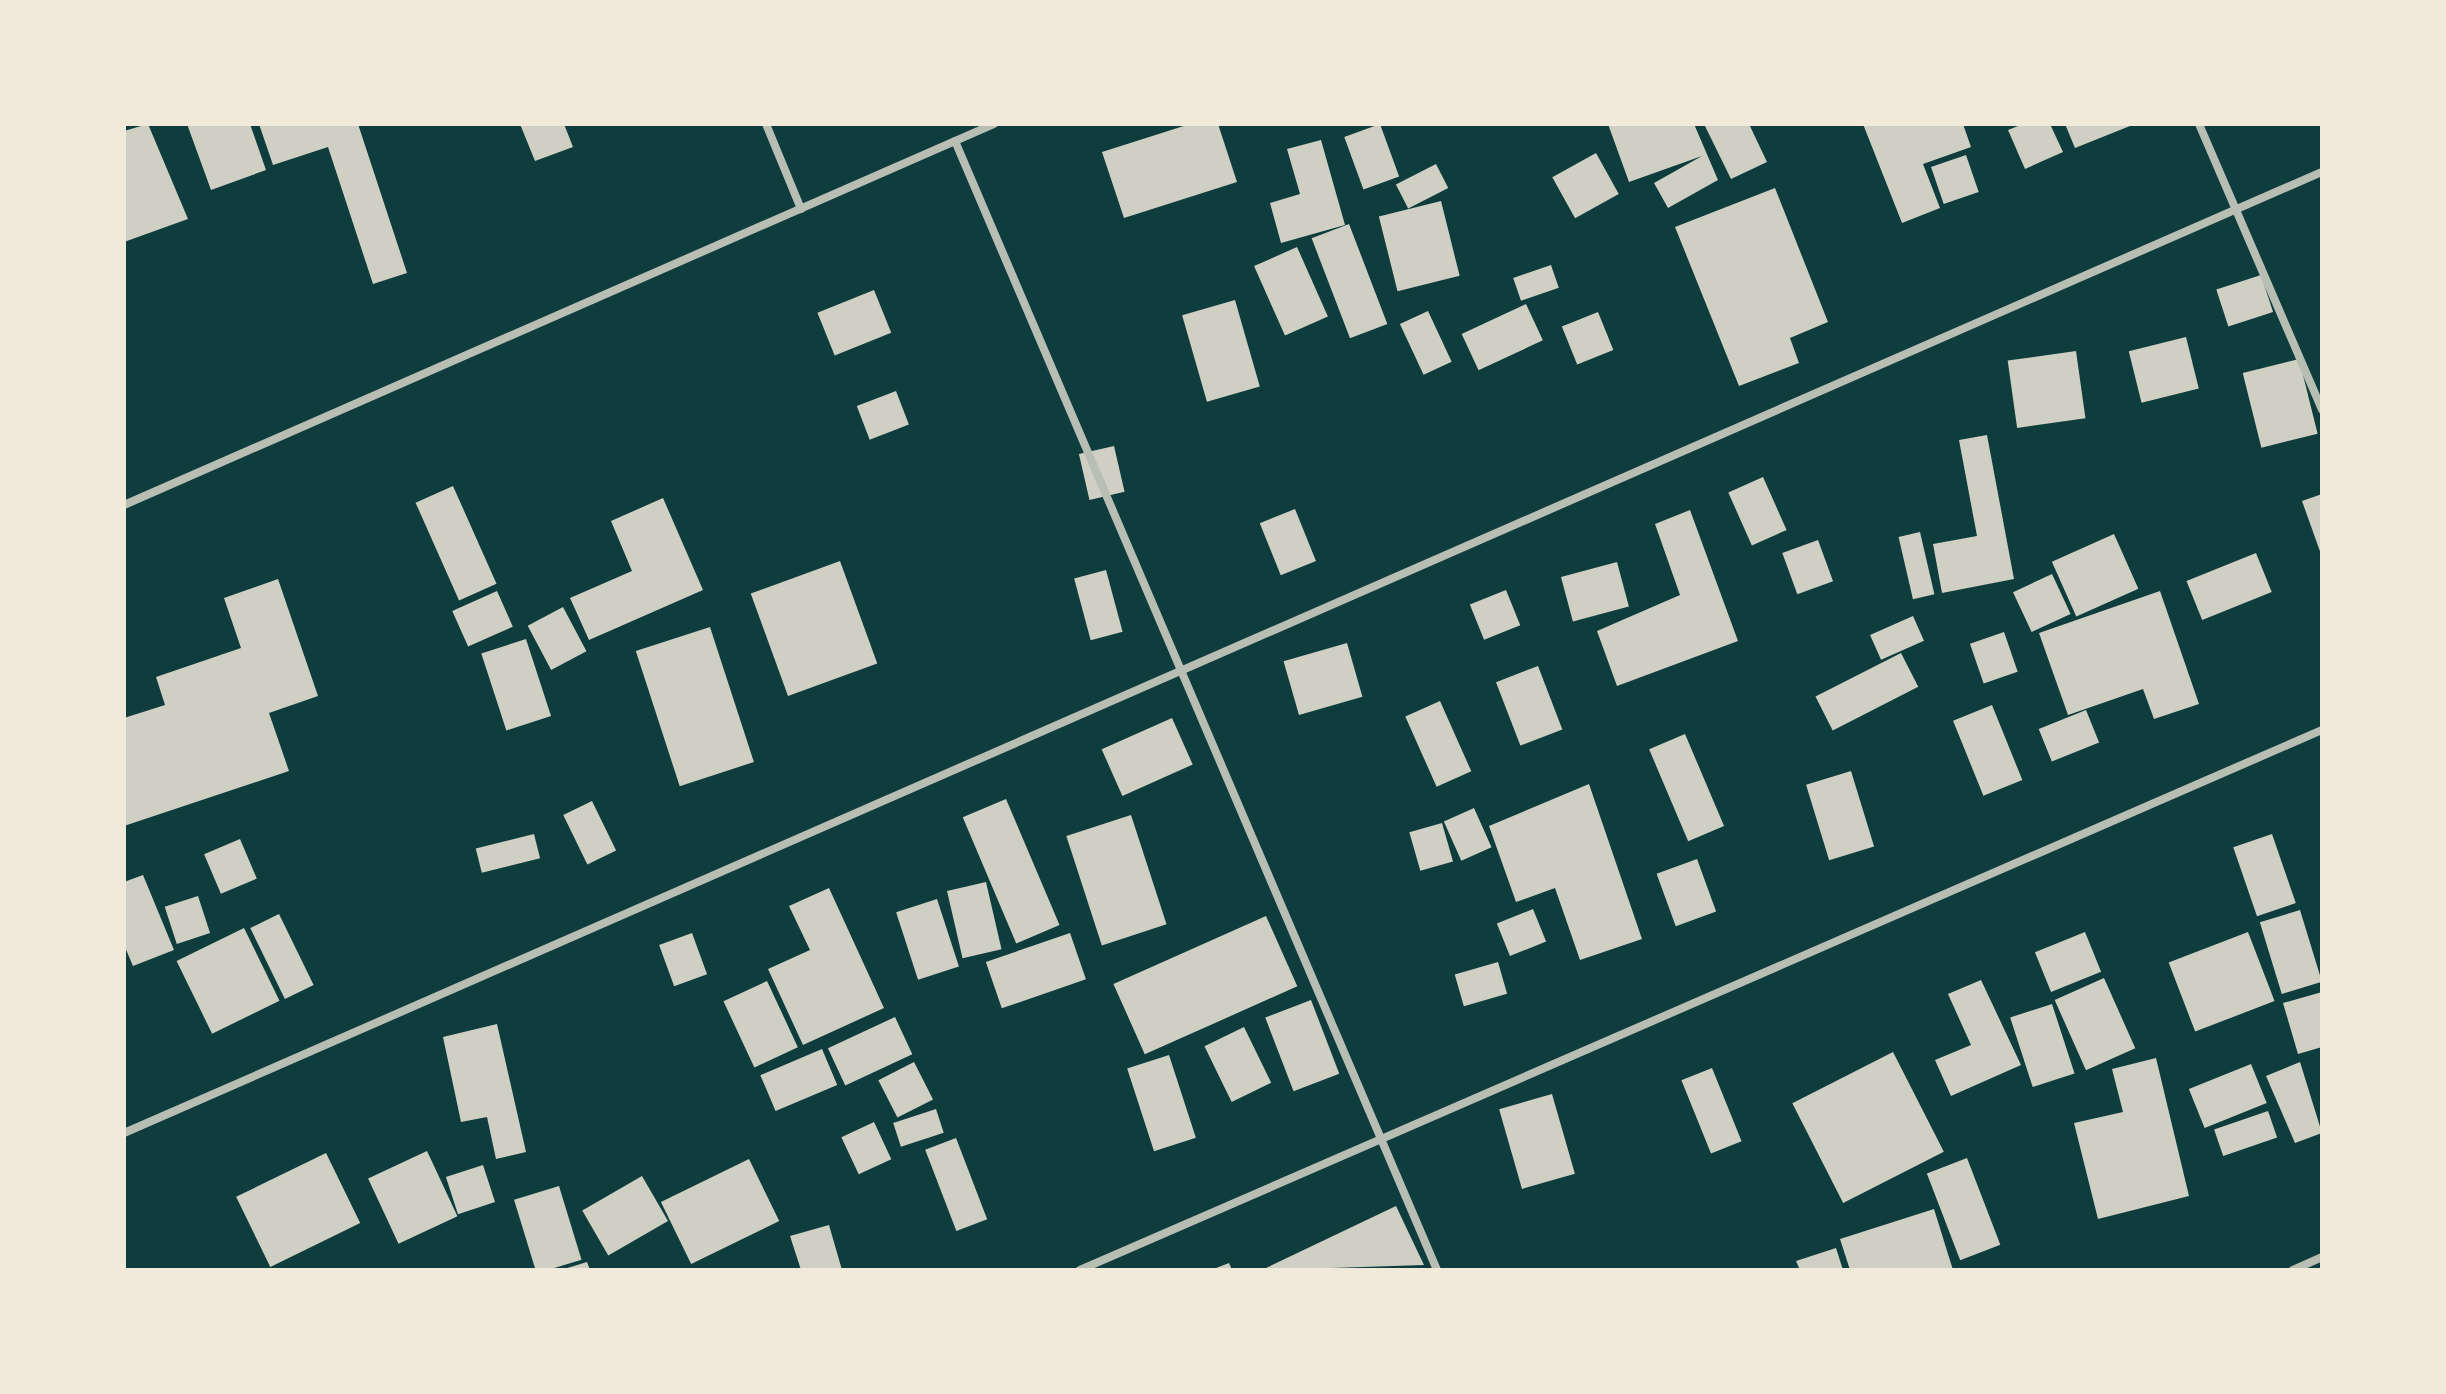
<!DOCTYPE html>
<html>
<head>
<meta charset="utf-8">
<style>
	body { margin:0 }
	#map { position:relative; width:2446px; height:1394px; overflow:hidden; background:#0f3d3e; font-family:Karla,sans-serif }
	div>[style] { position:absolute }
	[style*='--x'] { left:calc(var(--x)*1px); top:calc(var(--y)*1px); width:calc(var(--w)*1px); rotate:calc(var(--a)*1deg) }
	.building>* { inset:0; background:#cfcfc3; transform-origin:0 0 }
	.minor>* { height:8px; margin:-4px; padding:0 4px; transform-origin:4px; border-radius:4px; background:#b8beb3 }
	span { translate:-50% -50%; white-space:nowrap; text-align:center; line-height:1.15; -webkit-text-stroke:8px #f1e9da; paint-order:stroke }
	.frame { position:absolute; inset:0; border:126px solid #f1e9da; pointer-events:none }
</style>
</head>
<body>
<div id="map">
	<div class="building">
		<div style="clip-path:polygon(148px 124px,188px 219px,124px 242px,124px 131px)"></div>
		<div style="clip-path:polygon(187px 124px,250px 124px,266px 170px,211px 190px)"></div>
		<div style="clip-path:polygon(259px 124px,358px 124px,407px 273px,373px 284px,328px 147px,273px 165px)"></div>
		<div style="clip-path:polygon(520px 124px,564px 124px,573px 147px,535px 161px)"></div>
		<div style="clip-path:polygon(1190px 124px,1218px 124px,1237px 182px,1124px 218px,1102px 152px)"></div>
		<div style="left:1380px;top:124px;width:56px;height:38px;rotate:70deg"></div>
		<div style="clip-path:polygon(1608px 124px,1694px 124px,1718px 180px,1668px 208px,1654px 183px,1702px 156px,1629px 182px)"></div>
		<div style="clip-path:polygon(1704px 124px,1749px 124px,1767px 162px,1731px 179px)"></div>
		<div style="clip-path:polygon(1863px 124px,1963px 124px,1971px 147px,1923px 164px,1940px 208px,1902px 223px)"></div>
		<div style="clip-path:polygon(2023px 124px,2050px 124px,2063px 152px,2025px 169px,2008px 130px)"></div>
		<div style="clip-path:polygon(2065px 124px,2135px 124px,2075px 148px)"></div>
		<div style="clip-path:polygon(1321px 140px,1345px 225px,1281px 243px,1270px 203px,1300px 194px,1287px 149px)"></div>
		<div style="left:1596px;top:153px;width:47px;height:50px;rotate:61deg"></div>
		<div style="left:1966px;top:155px;width:39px;height:37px;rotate:71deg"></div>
		<div style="left:1436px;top:164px;width:27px;height:45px;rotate:63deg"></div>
		<div style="clip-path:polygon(1775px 188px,1828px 322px,1790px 338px,1799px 363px,1739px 386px,1675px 227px)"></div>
		<div style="left:1441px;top:201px;width:77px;height:64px;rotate:76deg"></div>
		<div style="left:1349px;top:224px;width:107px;height:40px;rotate:69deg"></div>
		<div style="left:1297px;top:247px;width:76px;height:47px;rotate:66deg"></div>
		<div style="left:1551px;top:265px;width:24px;height:40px;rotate:71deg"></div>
		<div style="left:2261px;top:275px;width:39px;height:47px;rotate:72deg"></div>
		<div style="left:874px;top:290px;width:46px;height:61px;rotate:68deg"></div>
		<div style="left:1235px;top:300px;width:90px;height:55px;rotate:74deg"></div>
		<div style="left:1526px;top:304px;width:40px;height:71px;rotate:65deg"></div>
		<div style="left:1428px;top:311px;width:56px;height:31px;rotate:65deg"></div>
		<div style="left:1598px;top:312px;width:41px;height:39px;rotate:68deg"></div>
		<div style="left:2186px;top:337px;width:53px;height:59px;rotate:76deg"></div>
		<div style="left:2076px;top:351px;width:68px;height:69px;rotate:82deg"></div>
		<div style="left:2299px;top:359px;width:77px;height:58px;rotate:76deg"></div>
		<div style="left:896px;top:391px;width:36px;height:42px;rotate:69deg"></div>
		<div style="clip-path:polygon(1987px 435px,2014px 579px,1942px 593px,1933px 544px,1977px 536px,1959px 440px)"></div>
		<div style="left:1114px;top:446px;width:47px;height:36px;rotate:77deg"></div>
		<div style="left:1763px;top:477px;width:58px;height:38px;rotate:66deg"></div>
		<div style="left:453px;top:486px;width:107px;height:41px;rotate:66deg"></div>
		<div style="clip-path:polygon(2322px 494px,2322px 557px,2302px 501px)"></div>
		<div style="clip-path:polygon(663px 498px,703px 590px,589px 640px,570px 598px,632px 571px,611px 521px)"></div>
		<div style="left:1295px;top:509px;width:56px;height:38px;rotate:68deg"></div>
		<div style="clip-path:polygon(1690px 510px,1738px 641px,1617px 686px,1597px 631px,1680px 595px,1655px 524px)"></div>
		<div style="left:1920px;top:532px;width:64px;height:22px;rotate:77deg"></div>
		<div style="left:2114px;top:534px;width:60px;height:68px;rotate:66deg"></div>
		<div style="left:1818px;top:540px;width:44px;height:38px;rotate:70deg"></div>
		<div style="left:2256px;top:553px;width:42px;height:75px;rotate:68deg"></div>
		<div style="left:840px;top:561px;width:109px;height:95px;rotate:70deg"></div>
		<div style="left:1617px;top:562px;width:46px;height:58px;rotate:75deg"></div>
		<div style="left:1106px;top:570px;width:64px;height:33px;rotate:75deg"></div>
		<div style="left:2052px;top:574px;width:44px;height:43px;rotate:65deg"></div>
		<div style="clip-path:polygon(278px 579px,318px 696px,269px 713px,289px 771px,124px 826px,124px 718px,165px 705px,156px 677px,241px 648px,224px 598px)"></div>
		<div style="left:1506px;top:590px;width:38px;height:39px;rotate:68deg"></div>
		<div style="left:497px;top:591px;width:39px;height:49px;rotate:66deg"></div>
		<div style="clip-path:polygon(2160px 591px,2199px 704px,2154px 719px,2143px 689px,2068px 715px,2039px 633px)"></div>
		<div style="left:563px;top:607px;width:50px;height:40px;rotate:62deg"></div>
		<div style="left:1913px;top:616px;width:27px;height:47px;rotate:66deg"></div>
		<div style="left:710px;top:627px;width:142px;height:78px;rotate:72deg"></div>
		<div style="left:2004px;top:632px;width:42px;height:36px;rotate:71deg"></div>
		<div style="left:526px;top:639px;width:81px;height:47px;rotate:72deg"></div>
		<div style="left:1347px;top:643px;width:56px;height:66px;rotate:74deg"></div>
		<div style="left:1901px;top:653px;width:38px;height:96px;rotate:63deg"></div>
		<div style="left:1538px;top:666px;width:68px;height:45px;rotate:69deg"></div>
		<div style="left:1440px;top:701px;width:77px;height:38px;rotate:66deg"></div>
		<div style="left:1992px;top:705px;width:81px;height:42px;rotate:68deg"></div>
		<div style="left:2086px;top:710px;width:35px;height:51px;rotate:68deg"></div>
		<div style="left:1172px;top:718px;width:51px;height:77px;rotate:66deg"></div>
		<div style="left:1685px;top:734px;width:100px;height:39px;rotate:67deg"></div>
		<div style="left:1851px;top:771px;width:79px;height:47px;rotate:73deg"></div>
		<div style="clip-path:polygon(1589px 784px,1642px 939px,1580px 960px,1555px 888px,1516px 902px,1489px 826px)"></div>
		<div style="left:1006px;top:799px;width:137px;height:47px;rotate:67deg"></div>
		<div style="left:592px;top:801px;width:55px;height:32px;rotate:64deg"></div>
		<div style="left:1474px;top:808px;width:43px;height:33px;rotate:66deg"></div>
		<div style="left:1131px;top:815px;width:115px;height:68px;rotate:72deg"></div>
		<div style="left:1442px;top:823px;width:40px;height:34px;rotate:74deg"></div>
		<div style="left:534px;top:834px;width:25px;height:60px;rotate:76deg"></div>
		<div style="left:2272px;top:834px;width:73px;height:41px;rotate:71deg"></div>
		<div style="left:240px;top:839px;width:43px;height:39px;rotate:67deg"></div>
		<div style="left:1697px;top:859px;width:56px;height:43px;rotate:70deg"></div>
		<div style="clip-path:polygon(143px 875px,174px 950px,133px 966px,124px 945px,124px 882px)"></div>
		<div style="left:986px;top:882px;width:69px;height:40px;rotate:77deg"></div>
		<div style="clip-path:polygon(829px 888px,884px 1008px,803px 1045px,768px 969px,810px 950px,789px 906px)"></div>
		<div style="left:198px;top:896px;width:39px;height:35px;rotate:72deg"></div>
		<div style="left:937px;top:899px;width:71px;height:43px;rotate:72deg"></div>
		<div style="left:1533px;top:909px;width:35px;height:39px;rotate:68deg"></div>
		<div style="left:2300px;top:910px;width:75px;height:42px;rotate:73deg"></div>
		<div style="left:279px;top:914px;width:79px;height:32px;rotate:64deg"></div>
		<div style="left:1266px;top:916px;width:77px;height:167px;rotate:66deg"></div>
		<div style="left:244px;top:928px;width:81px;height:75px;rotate:64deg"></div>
		<div style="left:2085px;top:932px;width:43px;height:54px;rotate:68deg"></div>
		<div style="left:2248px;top:932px;width:74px;height:85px;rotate:69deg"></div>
		<div style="left:692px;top:933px;width:44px;height:35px;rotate:70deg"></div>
		<div style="left:1070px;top:933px;width:49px;height:89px;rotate:71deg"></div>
		<div style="left:1498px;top:962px;width:33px;height:45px;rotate:74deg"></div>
		<div style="left:2104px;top:978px;width:77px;height:54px;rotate:66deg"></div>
		<div style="clip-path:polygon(1981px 980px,2021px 1065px,1951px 1096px,1935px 1060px,1971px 1045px,1948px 994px)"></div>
		<div style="left:767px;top:981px;width:73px;height:48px;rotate:65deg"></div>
		<div style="clip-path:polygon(2322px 992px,2322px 1047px,2298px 1054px,2283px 1003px)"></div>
		<div style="left:1311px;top:1000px;width:79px;height:49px;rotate:69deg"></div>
		<div style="left:2052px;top:1004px;width:73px;height:44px;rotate:72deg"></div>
		<div style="left:895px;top:1017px;width:41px;height:74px;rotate:65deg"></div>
		<div style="clip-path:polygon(497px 1024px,526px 1152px,496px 1159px,487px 1117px,461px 1122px,443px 1037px)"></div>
		<div style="left:1244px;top:1027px;width:62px;height:44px;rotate:64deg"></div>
		<div style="left:822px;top:1049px;width:39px;height:67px;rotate:67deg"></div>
		<div style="left:1893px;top:1052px;width:112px;height:113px;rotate:63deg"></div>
		<div style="left:1169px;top:1055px;width:87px;height:44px;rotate:72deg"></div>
		<div style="clip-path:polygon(2156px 1058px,2189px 1196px,2098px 1219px,2074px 1123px,2123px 1112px,2112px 1069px)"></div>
		<div style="left:914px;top:1062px;width:42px;height:40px;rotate:63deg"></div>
		<div style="clip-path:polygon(2300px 1062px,2322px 1133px,2295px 1143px,2266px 1076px)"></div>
		<div style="left:2251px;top:1064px;width:42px;height:67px;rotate:68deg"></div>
		<div style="left:1712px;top:1068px;width:79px;height:33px;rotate:68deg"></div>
		<div style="left:1552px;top:1094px;width:83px;height:55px;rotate:74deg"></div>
		<div style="left:936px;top:1109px;width:25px;height:45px;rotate:72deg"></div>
		<div style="left:2268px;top:1111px;width:28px;height:57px;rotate:71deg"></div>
		<div style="left:874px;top:1122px;width:41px;height:36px;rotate:65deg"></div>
		<div style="left:956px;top:1138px;width:87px;height:33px;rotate:69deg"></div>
		<div style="left:427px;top:1151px;width:72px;height:65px;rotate:65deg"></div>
		<div style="left:326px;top:1153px;width:78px;height:100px;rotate:64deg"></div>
		<div style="left:1967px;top:1158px;width:93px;height:43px;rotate:69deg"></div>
		<div style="left:749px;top:1159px;width:69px;height:98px;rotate:64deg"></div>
		<div style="left:483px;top:1165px;width:39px;height:39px;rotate:72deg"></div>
		<div style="left:642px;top:1176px;width:52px;height:69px;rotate:60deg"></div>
		<div style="left:559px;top:1186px;width:77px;height:47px;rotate:73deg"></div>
		<div style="clip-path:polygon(1396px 1206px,1424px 1265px,1267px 1270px,1266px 1268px)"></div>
		<div style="clip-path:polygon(1934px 1209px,1953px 1270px,1850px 1270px,1840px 1239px)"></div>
		<div style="clip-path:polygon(829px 1225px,842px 1270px,801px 1270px,790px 1236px)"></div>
		<div style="clip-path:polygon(1836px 1248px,1843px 1270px,1800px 1270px,1796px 1261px)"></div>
		<div style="clip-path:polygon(587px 1262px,590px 1270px,564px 1270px,564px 1269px)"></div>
		<div style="clip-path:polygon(1229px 1263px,1232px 1270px,1211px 1270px)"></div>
	</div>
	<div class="minor">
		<div style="--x:766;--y:124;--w:92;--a:67.6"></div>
		<div style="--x:2199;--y:124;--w:311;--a:66.7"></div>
		<div style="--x:955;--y:141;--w:1228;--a:66.88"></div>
		<div style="--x:124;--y:505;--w:950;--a:-23.65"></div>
		<div style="--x:124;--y:1133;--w:2399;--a:-23.62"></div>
		<div style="--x:1080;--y:1270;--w:1354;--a:-23.5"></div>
		<div style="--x:2293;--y:1270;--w:32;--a:-24"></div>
	</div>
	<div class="frame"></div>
</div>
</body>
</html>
